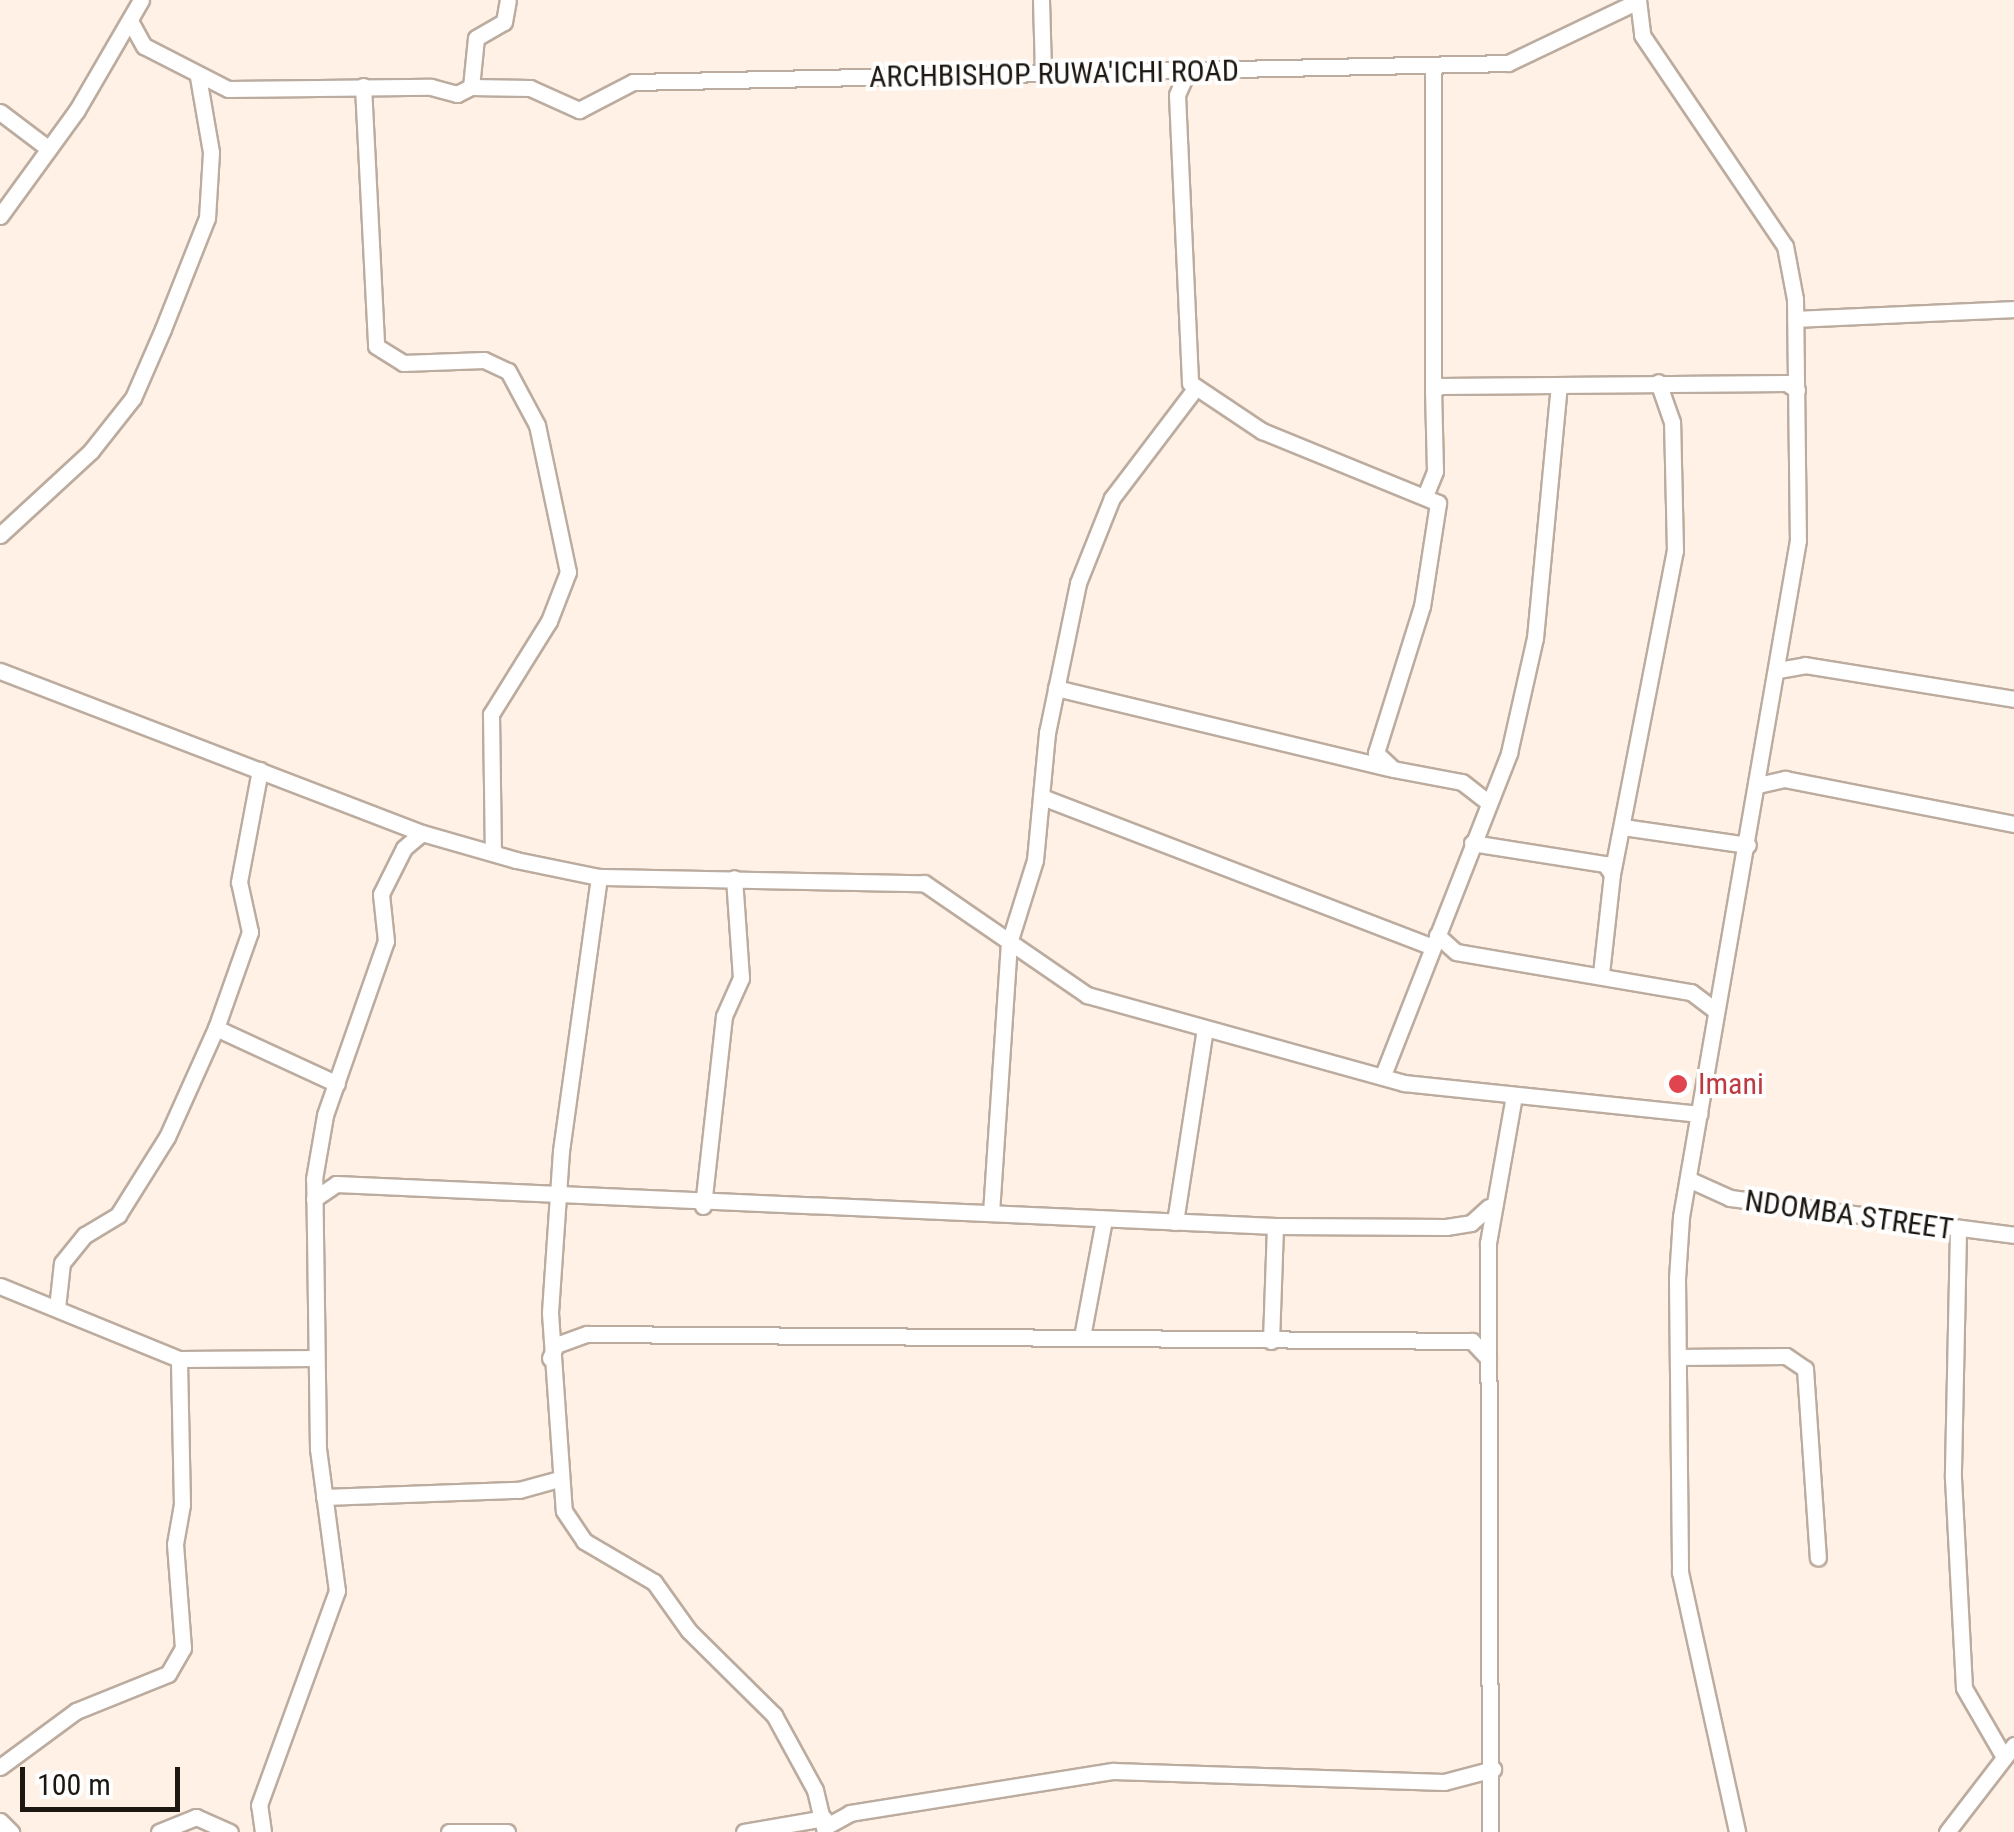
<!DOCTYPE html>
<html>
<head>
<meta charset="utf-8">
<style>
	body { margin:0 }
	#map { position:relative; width:2014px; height:1832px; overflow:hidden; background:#fff1e5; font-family:"Roboto Condensed",sans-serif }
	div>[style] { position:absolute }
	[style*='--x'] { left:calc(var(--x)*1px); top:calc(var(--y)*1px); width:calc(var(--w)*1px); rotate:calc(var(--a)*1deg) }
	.roads { filter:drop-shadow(2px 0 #bcac9f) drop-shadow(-2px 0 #bcac9f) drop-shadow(0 2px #bcac9f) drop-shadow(0 -2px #bcac9f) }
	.minor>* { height:15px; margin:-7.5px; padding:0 7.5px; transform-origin:7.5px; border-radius:7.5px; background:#fff }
	.dots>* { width:28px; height:28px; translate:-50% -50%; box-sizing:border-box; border:5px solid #fff; border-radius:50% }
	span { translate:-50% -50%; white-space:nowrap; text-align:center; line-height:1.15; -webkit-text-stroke:8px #fff; paint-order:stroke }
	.street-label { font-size:30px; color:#1d1712 }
	.health-label { font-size:30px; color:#be3a42 }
	.left { translate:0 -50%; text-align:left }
	.scale { position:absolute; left:20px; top:1767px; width:160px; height:45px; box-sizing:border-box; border:5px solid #1d1712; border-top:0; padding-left:12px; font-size:30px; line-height:35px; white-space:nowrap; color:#1d1712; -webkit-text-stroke:8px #fff; paint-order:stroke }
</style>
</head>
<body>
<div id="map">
	<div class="roads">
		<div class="minor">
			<div style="--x:1041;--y:0;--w:73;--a:88.4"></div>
			<div style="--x:1638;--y:0;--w:35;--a:83"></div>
			<div style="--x:1642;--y:35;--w:255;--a:55.9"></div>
			<div style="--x:1785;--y:246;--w:54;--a:79.3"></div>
			<div style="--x:1795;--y:299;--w:241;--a:89.3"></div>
			<div style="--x:1798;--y:540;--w:687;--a:99.81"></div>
			<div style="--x:1681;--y:1217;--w:62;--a:93.7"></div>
			<div style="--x:1677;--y:1279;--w:293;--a:89.4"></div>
			<div style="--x:1680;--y:1572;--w:266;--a:77.6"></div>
			<div style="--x:130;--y:21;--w:29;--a:61"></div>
			<div style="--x:144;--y:46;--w:94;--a:27.1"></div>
			<div style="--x:228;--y:89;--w:203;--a:-0.6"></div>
			<div style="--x:431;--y:87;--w:27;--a:15"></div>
			<div style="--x:457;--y:94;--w:16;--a:-27"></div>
			<div style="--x:471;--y:87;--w:49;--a:-84.2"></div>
			<div style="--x:476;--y:38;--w:32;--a:-30"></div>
			<div style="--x:504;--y:22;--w:22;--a:-80"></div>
			<div style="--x:1188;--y:70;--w:27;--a:114"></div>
			<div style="--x:1177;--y:95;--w:288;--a:87.4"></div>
			<div style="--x:1190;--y:383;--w:87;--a:33.7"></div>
			<div style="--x:1262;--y:431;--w:190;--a:22.2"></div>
			<div style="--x:1438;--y:503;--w:104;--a:98.8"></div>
			<div style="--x:1422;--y:606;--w:154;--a:107.4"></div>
			<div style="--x:1376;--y:753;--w:23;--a:43"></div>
			<div style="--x:1393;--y:769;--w:70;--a:10.7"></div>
			<div style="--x:1462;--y:782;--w:34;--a:38"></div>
			<div style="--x:363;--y:86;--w:260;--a:87.1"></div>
			<div style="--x:376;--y:346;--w:32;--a:32"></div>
			<div style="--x:403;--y:363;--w:81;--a:-2.1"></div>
			<div style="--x:484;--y:360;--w:26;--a:25"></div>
			<div style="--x:508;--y:371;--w:61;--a:61.8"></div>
			<div style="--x:537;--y:425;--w:150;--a:78.1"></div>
			<div style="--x:568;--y:572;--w:53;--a:111.2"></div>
			<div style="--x:549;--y:621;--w:110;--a:121.9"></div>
			<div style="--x:491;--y:714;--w:139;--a:89.2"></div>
			<div style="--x:471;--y:87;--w:59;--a:1"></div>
			<div style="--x:530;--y:88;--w:54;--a:24.2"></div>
			<div style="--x:579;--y:110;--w:61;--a:-27.4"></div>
			<div style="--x:633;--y:82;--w:875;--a:-1.24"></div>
			<div style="--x:1508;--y:63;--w:142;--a:-25.5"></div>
			<div style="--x:0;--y:112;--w:61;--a:37.1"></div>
			<div style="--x:0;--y:216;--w:131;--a:-54"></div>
			<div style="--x:77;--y:110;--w:127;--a:-59.8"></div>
			<div style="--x:1796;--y:319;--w:218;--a:-2.6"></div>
			<div style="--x:1433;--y:391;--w:325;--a:-90"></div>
			<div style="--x:1425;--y:496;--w:27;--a:-68"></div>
			<div style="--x:1435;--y:471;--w:80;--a:-91.4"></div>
			<div style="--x:1433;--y:391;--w:9;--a:-36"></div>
			<div style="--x:1440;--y:386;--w:346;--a:-0.5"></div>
			<div style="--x:1786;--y:383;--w:13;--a:32"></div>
			<div style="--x:0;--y:535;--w:124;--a:-42.7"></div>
			<div style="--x:91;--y:451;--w:68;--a:-51.6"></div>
			<div style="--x:133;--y:398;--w:75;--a:-66.5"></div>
			<div style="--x:163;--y:329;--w:119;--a:-68.4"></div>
			<div style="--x:207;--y:218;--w:66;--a:-86.5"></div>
			<div style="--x:211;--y:152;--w:76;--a:-99.8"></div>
			<div style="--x:1778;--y:670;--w:27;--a:-10"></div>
			<div style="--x:1805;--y:665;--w:212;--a:9.2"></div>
			<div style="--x:0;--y:671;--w:452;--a:21"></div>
			<div style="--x:422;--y:833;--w:98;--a:16"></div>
			<div style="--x:516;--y:860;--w:85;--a:11.6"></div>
			<div style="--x:599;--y:877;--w:325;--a:1.1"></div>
			<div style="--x:924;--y:883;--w:198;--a:34.5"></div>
			<div style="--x:1087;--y:995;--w:329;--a:15.5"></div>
			<div style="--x:1404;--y:1083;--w:297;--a:6"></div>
			<div style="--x:1056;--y:688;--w:342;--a:13.5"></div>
			<div style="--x:1758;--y:785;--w:28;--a:-13"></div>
			<div style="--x:1785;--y:779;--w:233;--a:11.1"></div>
			<div style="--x:1042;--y:797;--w:418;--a:21"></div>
			<div style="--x:1623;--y:827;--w:126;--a:8.2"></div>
			<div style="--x:1472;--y:843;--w:135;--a:9"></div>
			<div style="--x:1605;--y:864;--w:12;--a:55"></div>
			<div style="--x:1612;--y:874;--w:100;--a:96.3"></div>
			<div style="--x:1612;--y:874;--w:329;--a:-79"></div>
			<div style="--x:1675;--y:551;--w:129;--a:-91.3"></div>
			<div style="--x:1672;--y:422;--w:42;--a:-109.3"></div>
			<div style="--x:599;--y:877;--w:277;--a:97.9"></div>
			<div style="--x:561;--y:1151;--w:162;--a:93.9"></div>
			<div style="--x:550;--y:1313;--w:198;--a:86"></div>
			<div style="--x:564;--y:1511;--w:36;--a:56"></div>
			<div style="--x:584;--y:1541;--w:81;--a:30.4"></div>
			<div style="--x:654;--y:1582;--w:60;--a:54.5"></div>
			<div style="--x:689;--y:1631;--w:120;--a:44.7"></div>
			<div style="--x:774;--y:1715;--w:85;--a:61.3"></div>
			<div style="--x:815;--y:1790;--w:43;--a:76.6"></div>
			<div style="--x:1437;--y:935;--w:25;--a:42"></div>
			<div style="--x:1456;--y:952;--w:238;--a:9.7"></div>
			<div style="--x:1691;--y:992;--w:31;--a:37"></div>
			<div style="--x:216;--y:1028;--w:133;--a:24.8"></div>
			<div style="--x:1383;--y:1075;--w:346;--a:-68.6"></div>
			<div style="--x:1509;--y:753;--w:118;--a:-77.3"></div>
			<div style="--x:1535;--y:638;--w:254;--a:-84.6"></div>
			<div style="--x:1688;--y:1179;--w:46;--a:24.3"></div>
			<div style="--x:1730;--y:1198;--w:286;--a:7.4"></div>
			<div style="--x:314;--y:1199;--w:27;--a:-34"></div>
			<div style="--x:336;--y:1184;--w:940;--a:2.56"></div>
			<div style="--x:1275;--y:1226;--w:171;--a:0.3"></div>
			<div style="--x:1446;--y:1227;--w:25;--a:-9"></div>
			<div style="--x:1471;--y:1223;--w:24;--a:-42"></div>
			<div style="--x:703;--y:1206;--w:191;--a:-83.7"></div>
			<div style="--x:724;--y:1016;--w:42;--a:-65.9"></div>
			<div style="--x:741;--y:978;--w:100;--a:-94"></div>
			<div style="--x:991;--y:1213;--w:271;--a:-86.2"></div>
			<div style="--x:1009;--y:943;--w:87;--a:-72.6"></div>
			<div style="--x:1035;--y:860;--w:128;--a:-84.6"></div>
			<div style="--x:1047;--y:733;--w:153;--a:-78.3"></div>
			<div style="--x:1078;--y:583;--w:92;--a:-68.2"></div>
			<div style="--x:1112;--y:498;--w:136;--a:-52.8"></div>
			<div style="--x:1175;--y:1222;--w:195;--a:-81.2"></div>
			<div style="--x:1958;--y:1231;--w:247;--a:91.2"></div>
			<div style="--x:1953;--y:1478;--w:210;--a:87"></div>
			<div style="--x:1964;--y:1688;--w:80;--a:59.9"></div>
			<div style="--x:0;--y:1286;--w:193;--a:22.2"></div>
			<div style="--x:179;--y:1359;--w:137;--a:-0.4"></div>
			<div style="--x:57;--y:1308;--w:45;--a:-83.7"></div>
			<div style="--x:62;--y:1263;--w:36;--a:-51"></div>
			<div style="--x:85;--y:1235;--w:39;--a:-31"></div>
			<div style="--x:118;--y:1215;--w:92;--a:-57.9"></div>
			<div style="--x:167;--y:1137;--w:120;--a:-65.8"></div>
			<div style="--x:216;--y:1028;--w:102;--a:-70.5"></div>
			<div style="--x:250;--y:932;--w:51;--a:-102.4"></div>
			<div style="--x:239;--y:882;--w:114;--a:-79.4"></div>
			<div style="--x:1082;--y:1337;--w:120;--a:-79.4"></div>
			<div style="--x:1271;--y:1341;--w:115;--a:-88"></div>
			<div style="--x:1678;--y:1357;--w:108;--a:-0.5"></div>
			<div style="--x:1786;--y:1356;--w:23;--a:34"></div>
			<div style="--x:1805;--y:1369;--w:189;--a:86.1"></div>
			<div style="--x:550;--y:1358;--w:14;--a:-65"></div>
			<div style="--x:556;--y:1345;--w:33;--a:-20"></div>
			<div style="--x:587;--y:1334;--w:885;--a:0.45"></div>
			<div style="--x:1472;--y:1341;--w:23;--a:47"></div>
			<div style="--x:324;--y:1497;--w:195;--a:-2.1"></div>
			<div style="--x:519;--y:1490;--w:41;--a:-15.4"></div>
			<div style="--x:0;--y:1767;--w:94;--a:-36.4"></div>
			<div style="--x:76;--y:1711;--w:99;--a:-21.9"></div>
			<div style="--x:168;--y:1674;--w:30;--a:-60"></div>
			<div style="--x:183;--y:1648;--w:104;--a:-94.4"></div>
			<div style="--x:175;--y:1544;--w:40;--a:-80"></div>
			<div style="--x:182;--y:1505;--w:146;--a:-91.2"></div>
			<div style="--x:0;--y:1821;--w:16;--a:45"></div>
			<div style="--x:825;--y:1827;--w:29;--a:-29"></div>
			<div style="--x:850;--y:1813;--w:266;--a:-9.1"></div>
			<div style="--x:1113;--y:1771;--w:331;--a:1.9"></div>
			<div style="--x:1444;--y:1782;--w:51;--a:-14.9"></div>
			<div style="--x:159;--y:1832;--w:40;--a:-22"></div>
			<div style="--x:196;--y:1817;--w:37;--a:24"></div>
			<div style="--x:263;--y:1832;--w:27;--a:-98"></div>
			<div style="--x:259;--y:1805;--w:228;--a:-70"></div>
			<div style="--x:337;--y:1591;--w:143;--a:-97.6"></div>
			<div style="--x:318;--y:1449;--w:270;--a:-90.8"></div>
			<div style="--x:314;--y:1179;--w:65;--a:-80.2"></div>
			<div style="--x:325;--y:1115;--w:184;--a:-70.7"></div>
			<div style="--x:386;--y:941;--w:47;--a:-96.1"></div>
			<div style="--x:381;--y:894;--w:51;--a:-63.4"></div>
			<div style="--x:404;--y:848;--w:23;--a:-40"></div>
			<div style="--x:449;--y:1832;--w:58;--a:0"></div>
			<div style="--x:744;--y:1832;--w:81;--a:-9.9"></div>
			<div style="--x:1490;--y:1832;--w:589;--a:-90.19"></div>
			<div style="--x:1488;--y:1243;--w:150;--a:-80"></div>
			<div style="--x:1947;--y:1832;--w:110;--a:-52.4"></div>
		</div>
	</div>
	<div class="dots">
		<div style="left:1678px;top:1084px;background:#e0444e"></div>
	</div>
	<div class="street-label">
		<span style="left:1054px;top:74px;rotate:-1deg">ARCHBISHOP RUWA'ICHI ROAD</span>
		<span style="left:1849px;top:1215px;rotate:8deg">NDOMBA STREET</span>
	</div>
	<div class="health-label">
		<span class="left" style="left:1698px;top:1084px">Imani</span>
	</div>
	<div class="scale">100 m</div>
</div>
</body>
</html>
